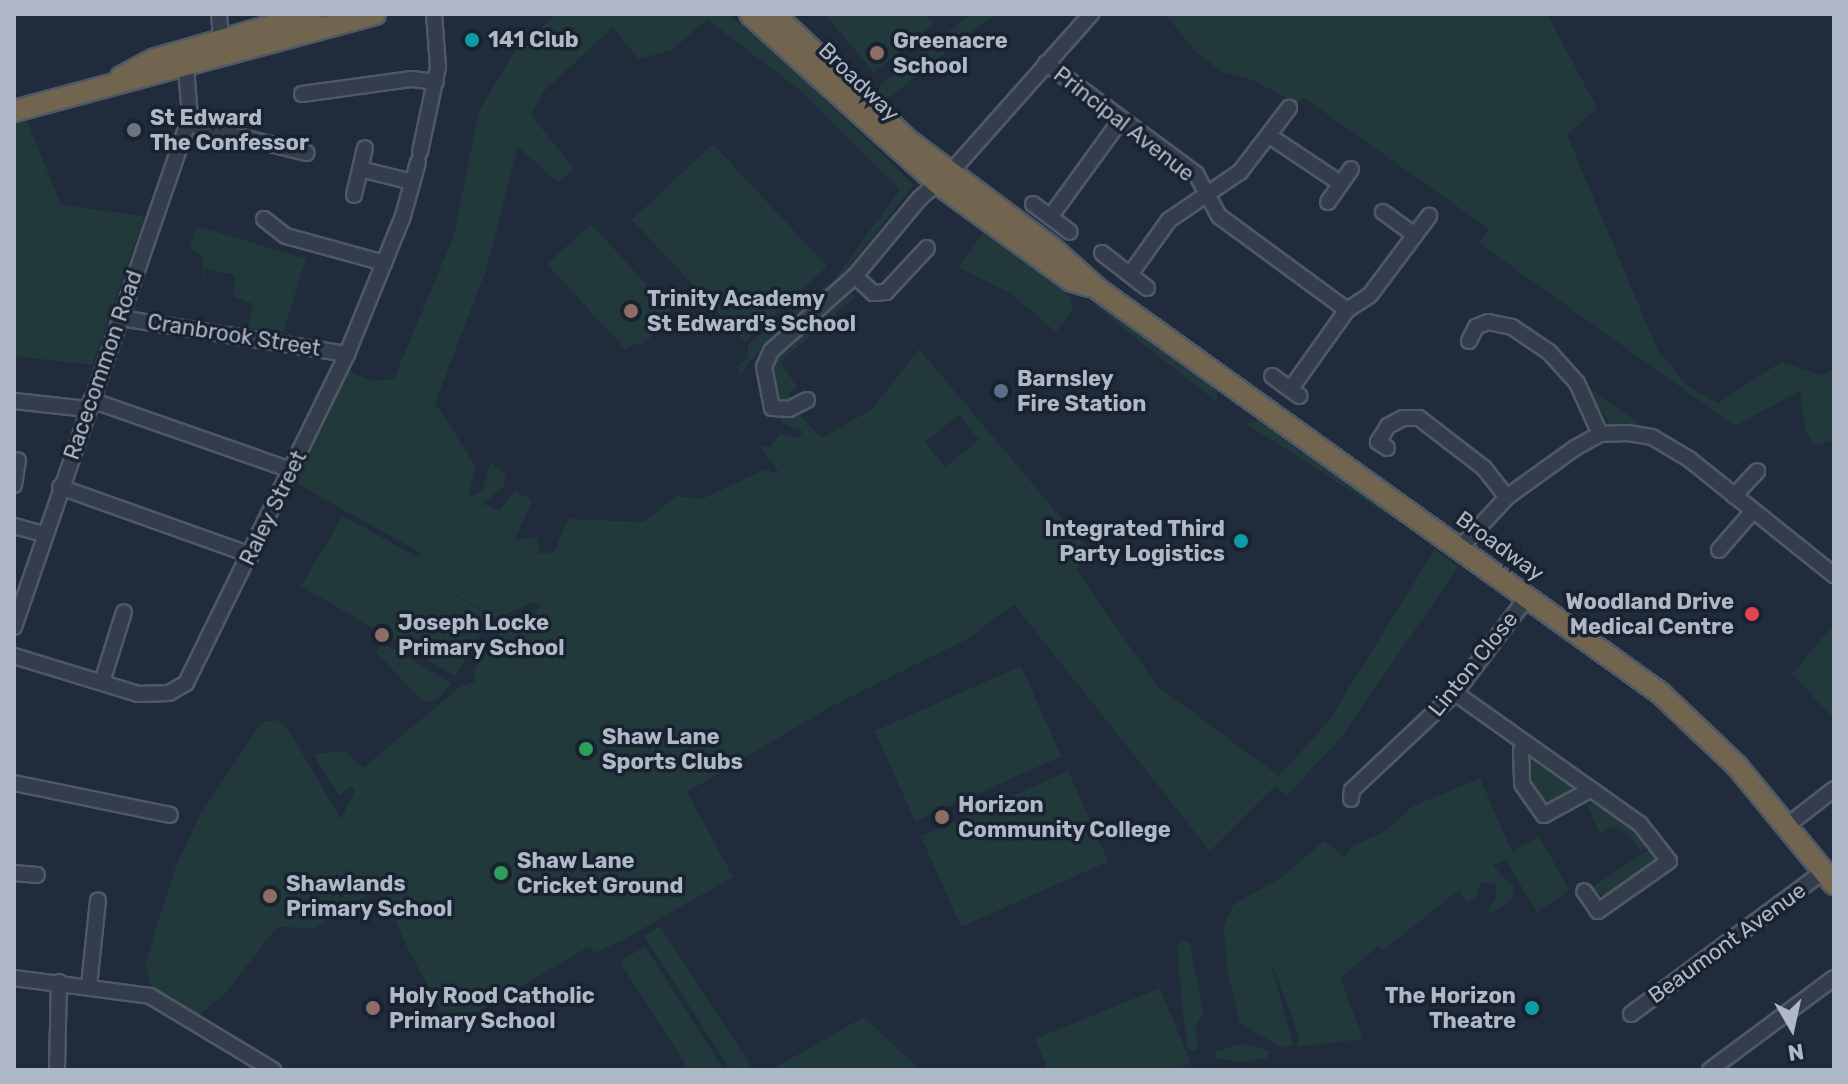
<!DOCTYPE html>
<html>
<head>
<meta charset="utf-8">
<style>
	body { margin:0 }
	#map { position:relative; width:1848px; height:1084px; overflow:hidden; background:#202b3b; font-family:Rubik,sans-serif }
	div>[style] { position:absolute }
	[style*='--x'] { left:calc(var(--x)*1px); top:calc(var(--y)*1px); width:calc(var(--w)*1px); rotate:calc(var(--a)*1deg) }
	.green>* { inset:0; background:#22393c; transform-origin:0 0 }
	.roads { filter:drop-shadow(2px 0 #4f5866) drop-shadow(-2px 0 #4f5866) drop-shadow(0 2px #4f5866) drop-shadow(0 -2px #4f5866) }
	.minor>* { height:14px; margin:-7px; padding:0 7px; transform-origin:7px; border-radius:7px; background:#343d4b }
	.highway>* { height:20px; margin:-10px; padding:0 10px; transform-origin:10px; border-radius:10px; background:#716550 }
	.dots>* { width:22px; height:22px; translate:-50% -50%; box-sizing:border-box; border:4px solid #19222f; border-radius:50% }
	span { translate:-50% -50%; white-space:nowrap; text-align:center; line-height:1.15; -webkit-text-stroke:7px #19222f; paint-order:stroke }
	.poi-label { font-size:22px; color:#afb8c7; font-weight:700 }
	.left { translate:0 -50%; text-align:left }
	.right { translate:-100% -50%; text-align:right }
	.street-label { font-size:22px; color:#afb8c7 }
	.frame { position:absolute; inset:0; border:16px solid #afb8c7; pointer-events:none }
	.north { position:absolute; left:1752px; top:988px; width:80px; height:80px; -webkit-text-stroke:6px #19222f; paint-order:stroke; rotate:171deg; font-size:22px; font-weight:700; line-height:32px; text-align:center; color:#afb8c7 }
	.north::after { content:''; display:block; margin:auto; width:28px; height:36px; background:#afb8c7; clip-path:polygon(50% 0,100% 100%,50% 72%,0 100%) }
</style>
</head>
<body>
<div id="map">
	<div class="green">
		<div style="clip-path:polygon(evenodd,557px 14px,726px 14px,757px 35px,914px 185px,838px 280px,764px 344px,741px 373px,736px 367px,748px 357px,748px 344px,836px 278px,900px 189px,801px 91px,707px 19px,672px 50px,638px 59px,613px 27px,544px 91px,531px 115px,574px 169px,558px 182px,518px 147px,486px 270px,435px 403px,475px 465px,469px 497px,482px 491px,490px 463px,505px 473px,504px 486px,483px 504px,499px 510px,515px 491px,532px 500px,515px 540px,538px 537px,538px 554px,554px 552px,568px 519px,644px 522px,676px 496px,702px 499px,764px 470px,780px 474px,760px 446px,770px 447px,780px 434px,799px 438px,803px 431px,783px 424px,778px 415px,797px 412px,822px 438px,872px 409px,919px 349px,1090px 552px,1076px 569px,1157px 686px,1279px 776px,1328px 722px,1435px 549px,1458px 567px,1340px 739px,1287px 795px,1275px 786px,1210px 851px,1014px 604px,967px 639px,830px 707px,687px 792px,733px 877px,621px 941px,595px 953px,590px 946px,450px 1028px,405px 943px,382px 886px,315px 928px,277px 927px,227px 991px,200px 1015px,152px 987px,145px 964px,176px 866px,199px 817px,262px 722px,278px 720px,289px 731px,341px 819px,355px 791px,351px 786px,339px 796px,313px 754px,344px 751px,363px 768px,461px 686px,476px 681px,473px 670px,506px 625px,534px 615px,540px 605px,532px 602px,497px 619px,374px 546px,490px 616px,455px 676px,301px 586px,343px 516px,417px 557px,421px 553px,294px 482px,348px 371px,371px 381px,394px 379px,454px 235px,479px 111px,516px 49px,557px 14px,959px 415px,979px 440px,945px 467px,925px 442px,959px 415px)"></div>
		<div style="clip-path:polygon(825px 14px,925px 14px,934px 24px,874px 73px)"></div>
		<div style="clip-path:polygon(971px 14px,995px 14px,882px 103px,871px 92px)"></div>
		<div style="clip-path:polygon(1165px 14px,1547px 14px,1597px 108px,1567px 135px,1658px 351px,1689px 387px,1718px 403px,1781px 362px,1821px 375px,1834px 370px,1834px 440px,1815px 446px,1805px 430px,1800px 391px,1735px 426px,1479px 243px,1489px 229px,1303px 97px,1297px 104px,1255px 81px,1221px 71px,1195px 51px)"></div>
		<div style="clip-path:polygon(26px 118px,61px 205px,145px 216px,92px 365px,14px 356px,14px 121px)"></div>
		<div style="left:713px;top:144px;width:167px;height:111px;rotate:47deg"></div>
		<div style="clip-path:polygon(591px 224px,670px 310px,671px 318px,642px 345px,634px 343px,626px 350px,547px 264px)"></div>
		<div style="clip-path:polygon(197px 226px,306px 259px,283px 332px,247px 328px,253px 304px,233px 296px,235px 275px,206px 269px,203px 279px,203px 256px,190px 248px)"></div>
		<div style="clip-path:polygon(986px 230px,1071px 297px,1073px 310px,1056px 332px,1010px 293px,958px 267px)"></div>
		<div style="clip-path:polygon(852px 293px,855px 297px,780px 362px,797px 387px,788px 394px,794px 402px,777px 403px,771px 369px,776px 357px)"></div>
		<div style="clip-path:polygon(1094px 305px,1103px 305px,1215px 381px,1218px 403px)"></div>
		<div style="clip-path:polygon(1585px 385px,1648px 430px,1611px 427px)"></div>
		<div style="clip-path:polygon(1263px 419px,1428px 532px,1416px 533px,1247px 424px)"></div>
		<div style="clip-path:polygon(1834px 624px,1834px 719px,1792px 674px)"></div>
		<div style="clip-path:polygon(382px 642px,451px 683px,438px 699px,424px 703px,376px 652px)"></div>
		<div style="left:1021px;top:666px;width:99px;height:160px;rotate:66deg"></div>
		<div style="clip-path:polygon(1540px 760px,1572px 785px,1572px 793px,1555px 806px,1545px 806px,1536px 796px,1525px 768px,1527px 761px)"></div>
		<div style="left:1068px;top:771px;width:99px;height:161px;rotate:66deg"></div>
		<div style="clip-path:polygon(1480px 778px,1512px 852px,1539px 836px,1569px 890px,1537px 913px,1506px 860px,1493px 865px,1514px 888px,1512px 899px,1491px 914px,1488px 910px,1497px 897px,1495px 884px,1480px 883px,1476px 898px,1467px 902px,1459px 890px,1383px 950px,1379px 946px,1340px 978px,1363px 1039px,1297px 1047px,1299px 1035px,1270px 960px,1293px 1045px,1282px 1048px,1240px 1023px,1227px 970px,1224px 926px,1234px 904px,1281px 878px,1324px 841px,1345px 857px,1350px 848px,1387px 830px,1412px 807px)"></div>
		<div style="clip-path:polygon(1595px 802px,1638px 831px,1649px 844px,1640px 851px,1628px 834px,1613px 827px,1600px 833px,1587px 805px)"></div>
		<div style="clip-path:polygon(1653px 847px,1659px 856px,1656px 865px,1607px 898px,1591px 888px)"></div>
		<div style="left:660px;top:926px;width:171px;height:19px;rotate:57deg"></div>
		<div style="clip-path:polygon(1183px 940px,1190px 943px,1203px 1012px,1196px 1027px,1197px 1050px,1188px 1050px,1182px 1004px,1177px 945px)"></div>
		<div style="clip-path:polygon(645px 946px,706px 1042px,724px 1070px,689px 1070px,620px 962px)"></div>
		<div style="clip-path:polygon(1160px 988px,1191px 1063px,1175px 1070px,1048px 1070px,1035px 1039px)"></div>
		<div style="clip-path:polygon(864px 1017px,920px 1070px,771px 1070px)"></div>
		<div style="clip-path:polygon(1242px 1043px,1269px 1051px,1268px 1058px,1242px 1062px,1215px 1058px,1216px 1052px)"></div>
	</div>
	<div class="roads">
		<div class="minor">
			<div style="--x:219;--y:14;--w:25;--a:85"></div>
			<div style="--x:1046;--y:63;--w:187;--a:36.5"></div>
			<div style="--x:1196;--y:174;--w:48;--a:61.3"></div>
			<div style="--x:1219;--y:216;--w:159;--a:36.3"></div>
			<div style="--x:302;--y:94;--w:111;--a:-7.8"></div>
			<div style="--x:412;--y:79;--w:24;--a:7"></div>
			<div style="--x:188;--y:124;--w:122;--a:13.7"></div>
			<div style="--x:1271;--y:137;--w:83;--a:33.7"></div>
			<div style="--x:420;--y:152;--w:87;--a:-78"></div>
			<div style="--x:438;--y:67;--w:53;--a:-94.3"></div>
			<div style="--x:360;--y:169;--w:54;--a:14"></div>
			<div style="--x:354;--y:195;--w:48;--a:-76.8"></div>
			<div style="--x:1328;--y:202;--w:40;--a:-55.1"></div>
			<div style="--x:1033;--y:204;--w:46;--a:37.1"></div>
			<div style="--x:1383;--y:212;--w:39;--a:36"></div>
			<div style="--x:1051;--y:216;--w:117;--a:-54"></div>
			<div style="--x:264;--y:219;--w:28;--a:38"></div>
			<div style="--x:286;--y:236;--w:102;--a:15.4"></div>
			<div style="--x:1102;--y:253;--w:57;--a:37.9"></div>
			<div style="--x:1131;--y:273;--w:65;--a:-54.4"></div>
			<div style="--x:1169;--y:220;--w:86;--a:-34.1"></div>
			<div style="--x:1240;--y:172;--w:81;--a:-52.6"></div>
			<div style="--x:855;--y:276;--w:25;--a:43"></div>
			<div style="--x:873;--y:293;--w:13;--a:-4"></div>
			<div style="--x:886;--y:292;--w:60;--a:-47"></div>
			<div style="--x:120;--y:318;--w:230;--a:9"></div>
			<div style="--x:1469;--y:341;--w:16;--a:-63"></div>
			<div style="--x:1476;--y:327;--w:13;--a:-23"></div>
			<div style="--x:1488;--y:322;--w:25;--a:12"></div>
			<div style="--x:1512;--y:327;--w:45;--a:34"></div>
			<div style="--x:1549;--y:352;--w:42;--a:47.9"></div>
			<div style="--x:1577;--y:383;--w:56;--a:65.7"></div>
			<div style="--x:1272;--y:376;--w:34;--a:36"></div>
			<div style="--x:1292;--y:387;--w:95;--a:-54.5"></div>
			<div style="--x:1347;--y:310;--w:27;--a:-33"></div>
			<div style="--x:1370;--y:295;--w:99;--a:-53.2"></div>
			<div style="--x:91;--y:400;--w:212;--a:19.3"></div>
			<div style="--x:807;--y:400;--w:20;--a:153"></div>
			<div style="--x:789;--y:409;--w:17;--a:-177"></div>
			<div style="--x:772;--y:408;--w:42;--a:-101"></div>
			<div style="--x:764;--y:367;--w:17;--a:-66"></div>
			<div style="--x:771;--y:351;--w:113;--a:-41.8"></div>
			<div style="--x:855;--y:276;--w:102;--a:-50.2"></div>
			<div style="--x:920;--y:198;--w:39;--a:-40"></div>
			<div style="--x:950;--y:173;--w:213;--a:-48.4"></div>
			<div style="--x:14;--y:401;--w:74;--a:6.2"></div>
			<div style="--x:1387;--y:448;--w:11;--a:-146"></div>
			<div style="--x:1378;--y:442;--w:19;--a:-58"></div>
			<div style="--x:1388;--y:426;--w:17;--a:-28"></div>
			<div style="--x:1403;--y:418;--w:16;--a:0"></div>
			<div style="--x:1419;--y:418;--w:82;--a:37.6"></div>
			<div style="--x:1484;--y:468;--w:37;--a:52"></div>
			<div style="--x:14;--y:485;--w:25;--a:-81"></div>
			<div style="--x:60;--y:487;--w:203;--a:19.6"></div>
			<div style="--x:1734;--y:496;--w:34;--a:-47"></div>
			<div style="--x:14;--y:526;--w:31;--a:15"></div>
			<div style="--x:1461;--y:547;--w:68;--a:-47.4"></div>
			<div style="--x:1507;--y:497;--w:84;--a:-35.8"></div>
			<div style="--x:1575;--y:448;--w:29;--a:-29"></div>
			<div style="--x:1600;--y:434;--w:27;--a:-2"></div>
			<div style="--x:1627;--y:433;--w:25;--a:9"></div>
			<div style="--x:1652;--y:437;--w:43;--a:30.7"></div>
			<div style="--x:1689;--y:459;--w:186;--a:38.7"></div>
			<div style="--x:1719;--y:550;--w:50;--a:-49"></div>
			<div style="--x:14;--y:627;--w:540;--a:-70.96"></div>
			<div style="--x:190;--y:117;--w:50;--a:-94.6"></div>
			<div style="--x:14;--y:656;--w:130;--a:17"></div>
			<div style="--x:138;--y:694;--w:31;--a:-2"></div>
			<div style="--x:169;--y:693;--w:20;--a:-30"></div>
			<div style="--x:186;--y:683;--w:366;--a:-63.9"></div>
			<div style="--x:347;--y:354;--w:149;--a:-67.9"></div>
			<div style="--x:403;--y:216;--w:56;--a:-74.5"></div>
			<div style="--x:102;--y:682;--w:73;--a:-72.6"></div>
			<div style="--x:1455;--y:693;--w:227;--a:35.3"></div>
			<div style="--x:1640;--y:824;--w:47;--a:51.9"></div>
			<div style="--x:1669;--y:861;--w:87;--a:144.8"></div>
			<div style="--x:1598;--y:911;--w:24;--a:-125"></div>
			<div style="--x:1525;--y:744;--w:8;--a:120"></div>
			<div style="--x:1521;--y:751;--w:33;--a:88"></div>
			<div style="--x:1522;--y:784;--w:38;--a:55"></div>
			<div style="--x:1544;--y:815;--w:52;--a:-28.5"></div>
			<div style="--x:14;--y:783;--w:159;--a:11.6"></div>
			<div style="--x:1351;--y:799;--w:9;--a:-84"></div>
			<div style="--x:1352;--y:790;--w:141;--a:-43.3"></div>
			<div style="--x:1455;--y:693;--w:121;--a:-53"></div>
			<div style="--x:1788;--y:825;--w:58;--a:-38"></div>
			<div style="--x:14;--y:873;--w:23;--a:5"></div>
			<div style="--x:14;--y:978;--w:137;--a:7.5"></div>
			<div style="--x:150;--y:996;--w:144;--a:31"></div>
			<div style="--x:89;--y:986;--w:86;--a:-84"></div>
			<div style="--x:1631;--y:1014;--w:240;--a:-36.5"></div>
			<div style="--x:57;--y:1069;--w:87;--a:-88.7"></div>
			<div style="--x:1710;--y:1070;--w:154;--a:-36.6"></div>
		</div>
		<div class="highway">
			<div style="--x:750;--y:14;--w:252;--a:42.1"></div>
			<div style="--x:937;--y:183;--w:167;--a:36"></div>
			<div style="--x:1072;--y:281;--w:17;--a:17"></div>
			<div style="--x:774;--y:14;--w:185;--a:43.3"></div>
			<div style="--x:909;--y:141;--w:179;--a:36.8"></div>
			<div style="--x:1052;--y:248;--w:63;--a:41.8"></div>
			<div style="--x:1099;--y:290;--w:691;--a:35.69"></div>
			<div style="--x:1660;--y:693;--w:106;--a:43.5"></div>
			<div style="--x:1737;--y:766;--w:153;--a:50.6"></div>
			<div style="--x:121;--y:77;--w:38;--a:-28"></div>
			<div style="--x:155;--y:59;--w:163;--a:-16"></div>
			<div style="--x:14;--y:111;--w:374;--a:-15"></div>
		</div>
	</div>
	<div class="dots">
		<div style="left:472px;top:40px;background:#0f9aa8"></div>
		<div style="left:877px;top:53px;background:#8d6e63"></div>
		<div style="left:134px;top:130px;background:#6b7280"></div>
		<div style="left:631px;top:311px;background:#8d6e63"></div>
		<div style="left:1001px;top:391px;background:#5c6f8a"></div>
		<div style="left:1241px;top:541px;background:#0f9aa8"></div>
		<div style="left:1752px;top:614px;background:#e0444e"></div>
		<div style="left:382px;top:635px;background:#8d6e63"></div>
		<div style="left:586px;top:749px;background:#2e9e5b"></div>
		<div style="left:942px;top:817px;background:#8d6e63"></div>
		<div style="left:501px;top:873px;background:#2e9e5b"></div>
		<div style="left:270px;top:896px;background:#8d6e63"></div>
		<div style="left:373px;top:1008px;background:#8d6e63"></div>
		<div style="left:1532px;top:1008px;background:#0f9aa8"></div>
	</div>
	<div class="poi-label">
		<span class="left" style="left:488px;top:40px">141 Club</span>
		<span class="left" style="left:893px;top:53px">Greenacre<br>School</span>
		<span class="left" style="left:150px;top:130px">St Edward<br>The Confessor</span>
		<span class="left" style="left:647px;top:311px">Trinity Academy<br>St Edward's School</span>
		<span class="left" style="left:1017px;top:391px">Barnsley<br>Fire Station</span>
		<span class="right" style="left:1225px;top:541px">Integrated Third<br>Party Logistics</span>
		<span class="right" style="left:1734px;top:614px">Woodland Drive<br>Medical Centre</span>
		<span class="left" style="left:398px;top:635px">Joseph Locke<br>Primary School</span>
		<span class="left" style="left:602px;top:749px">Shaw Lane<br>Sports Clubs</span>
		<span class="left" style="left:958px;top:817px">Horizon<br>Community College</span>
		<span class="left" style="left:517px;top:873px">Shaw Lane<br>Cricket Ground</span>
		<span class="left" style="left:286px;top:896px">Shawlands<br>Primary School</span>
		<span class="left" style="left:389px;top:1008px">Holy Rood Catholic<br>Primary School</span>
		<span class="right" style="left:1516px;top:1008px">The Horizon<br>Theatre</span>
	</div>
	<div class="street-label">
		<span style="left:859px;top:82px;rotate:44deg">Broadway</span>
		<span style="left:1124px;top:124px;rotate:38deg">Principal Avenue</span>
		<span style="left:234px;top:335px;rotate:9deg">Cranbrook Street</span>
		<span style="left:103px;top:365px;rotate:-71deg">Racecommon Road</span>
		<span style="left:273px;top:508px;rotate:-64deg">Raley Street</span>
		<span style="left:1500px;top:546px;rotate:36deg">Broadway</span>
		<span style="left:1473px;top:664px;rotate:-51deg">Linton Close</span>
		<span style="left:1727px;top:943px;rotate:-36deg">Beaumont Avenue</span>
	</div>
	<div class="frame"></div>
	<div class="north">N</div>
</div>
</body>
</html>
